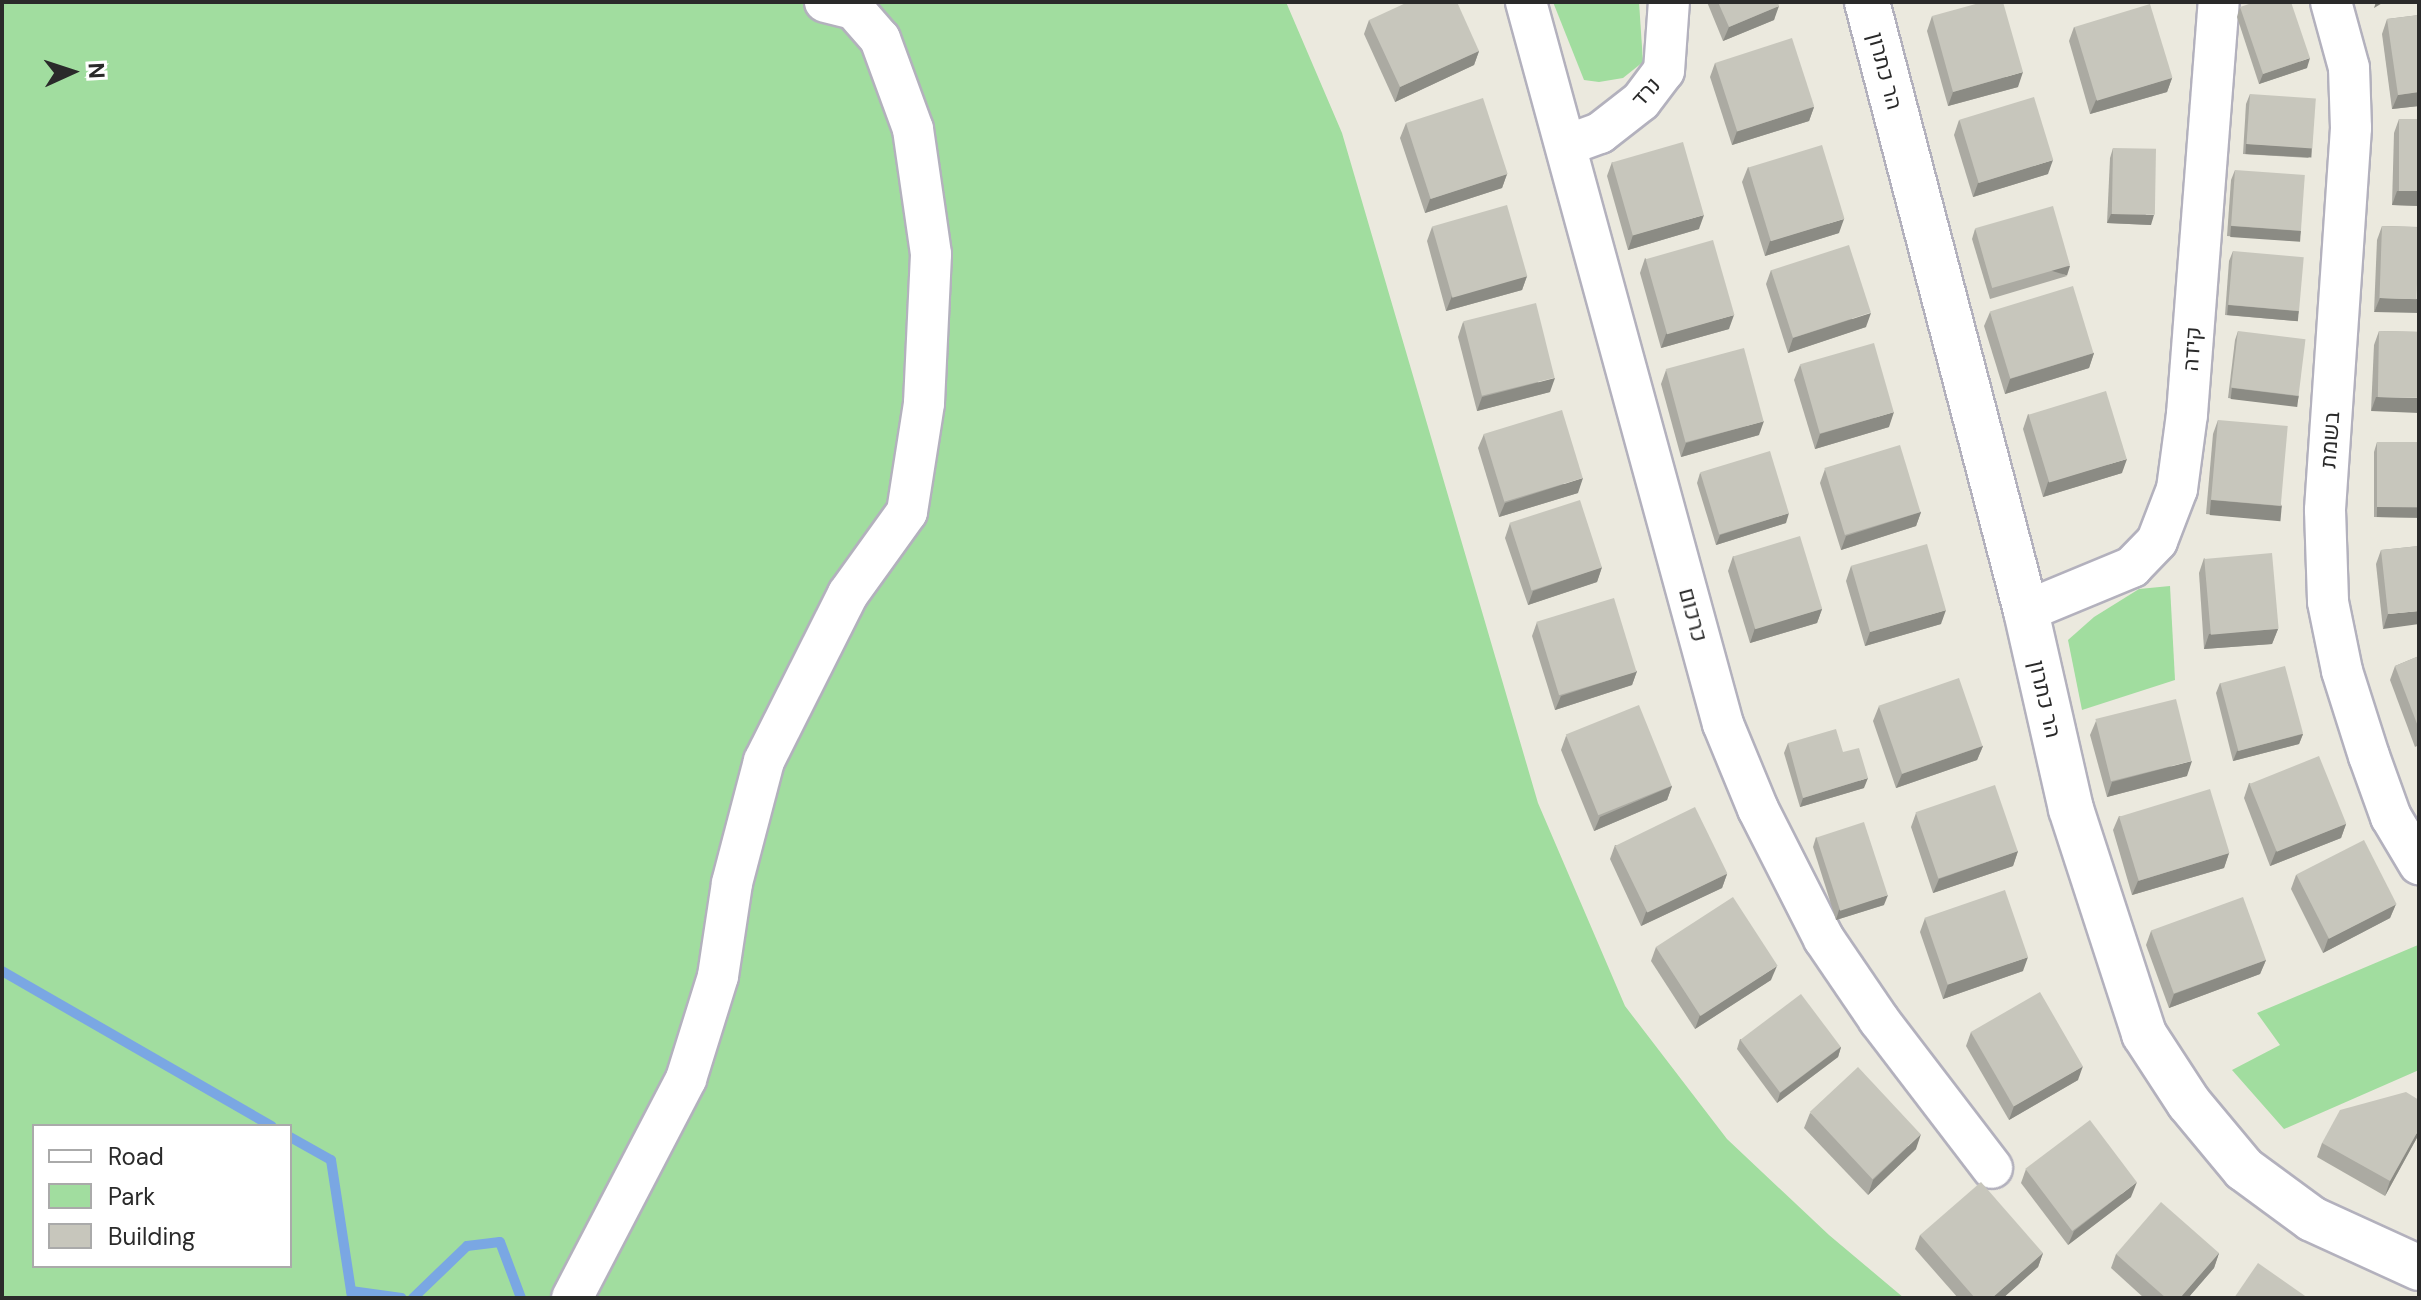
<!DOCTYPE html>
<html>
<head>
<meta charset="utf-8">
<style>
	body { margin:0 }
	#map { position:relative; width:2421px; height:1300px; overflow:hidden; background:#ebe9de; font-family:"DM Sans",Heebo,sans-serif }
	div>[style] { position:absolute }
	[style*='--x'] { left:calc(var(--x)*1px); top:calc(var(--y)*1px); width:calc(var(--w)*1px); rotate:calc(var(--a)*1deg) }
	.green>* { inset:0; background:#a1dd9f }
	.stream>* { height:10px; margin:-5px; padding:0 5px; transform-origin:5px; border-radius:5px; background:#7aa7e3 }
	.roads { filter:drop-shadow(2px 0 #b3b1bd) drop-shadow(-2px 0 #b3b1bd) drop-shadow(0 2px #b3b1bd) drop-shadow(0 -2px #b3b1bd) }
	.street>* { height:40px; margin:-20px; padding:0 20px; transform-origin:20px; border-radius:20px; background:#fff }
	.secondary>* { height:44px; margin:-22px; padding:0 22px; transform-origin:22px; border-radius:22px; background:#fff }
	.wall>* { inset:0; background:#abaaa2 }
	.shaded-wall>* { inset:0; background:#8b8b84; transform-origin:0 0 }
	.building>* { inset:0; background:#c7c6bc; transform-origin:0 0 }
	span { translate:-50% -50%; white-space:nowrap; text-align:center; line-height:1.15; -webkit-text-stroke:8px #fff; paint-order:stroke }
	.street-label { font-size:22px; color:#2a2a2a }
	.frame { position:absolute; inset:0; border:4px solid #2a2a2a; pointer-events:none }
	.legend { position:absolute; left:32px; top:1124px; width:260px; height:144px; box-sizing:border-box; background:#fff; border:2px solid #aaa; margin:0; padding:10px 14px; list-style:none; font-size:24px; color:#2a2a2a }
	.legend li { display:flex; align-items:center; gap:16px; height:40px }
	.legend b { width:40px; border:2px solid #aaa }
	.north { position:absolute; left:32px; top:32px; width:80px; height:80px; -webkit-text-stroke:6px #fff; paint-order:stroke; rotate:87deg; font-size:22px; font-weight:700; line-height:32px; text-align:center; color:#2a2a2a }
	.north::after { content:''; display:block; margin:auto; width:28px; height:36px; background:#2a2a2a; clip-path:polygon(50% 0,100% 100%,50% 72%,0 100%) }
</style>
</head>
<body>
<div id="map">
	<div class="green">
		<div style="clip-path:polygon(evenodd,2px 2px,1286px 2px,1342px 133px,1538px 803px,1625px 1006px,1727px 1139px,1829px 1235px,1904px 1298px,2px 1298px,2px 2px,34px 1126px,290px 1126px,290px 1266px,34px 1266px,34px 1126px)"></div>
		<div style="clip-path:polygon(1553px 2px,1639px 2px,1643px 62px,1623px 78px,1599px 82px,1584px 80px)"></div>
		<div style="clip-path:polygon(2170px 586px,2175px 680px,2082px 710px,2068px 640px,2094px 617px,2139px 589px)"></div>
		<div style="clip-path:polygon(2418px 945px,2419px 1070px,2284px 1129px,2232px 1070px,2280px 1045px,2257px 1013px)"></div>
	</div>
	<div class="stream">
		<div style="--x:2;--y:971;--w:311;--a:29.9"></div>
		<div style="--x:290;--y:1137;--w:47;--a:29.3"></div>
		<div style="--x:331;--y:1160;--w:140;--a:81.3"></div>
		<div style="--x:351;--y:1291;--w:51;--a:7.8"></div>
		<div style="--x:413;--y:1298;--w:75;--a:-43.9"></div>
		<div style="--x:467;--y:1246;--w:33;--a:-7"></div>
		<div style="--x:500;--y:1242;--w:60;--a:69.4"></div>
	</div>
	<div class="roads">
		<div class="street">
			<div style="--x:1526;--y:2;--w:748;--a:74.74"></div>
			<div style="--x:1723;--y:724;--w:92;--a:67.6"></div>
			<div style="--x:1758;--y:809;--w:146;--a:63.1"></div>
			<div style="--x:1824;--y:939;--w:98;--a:55.8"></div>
			<div style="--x:1879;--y:1020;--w:186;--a:52.6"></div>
			<div style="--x:2331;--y:2;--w:68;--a:74.7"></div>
			<div style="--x:2349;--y:68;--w:60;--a:88.1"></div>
			<div style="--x:2351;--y:128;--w:383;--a:93.9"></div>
			<div style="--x:2325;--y:510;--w:92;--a:88.1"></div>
			<div style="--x:2328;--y:602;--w:70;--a:78.5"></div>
			<div style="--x:2342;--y:671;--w:89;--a:72.4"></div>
			<div style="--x:2369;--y:756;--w:65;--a:70.2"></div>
			<div style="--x:2391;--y:817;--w:55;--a:59.2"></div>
			<div style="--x:1567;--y:145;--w:35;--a:-20"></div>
			<div style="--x:1600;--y:133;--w:52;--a:-38"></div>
			<div style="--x:1641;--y:101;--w:38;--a:-53"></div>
			<div style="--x:1664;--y:71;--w:69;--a:-85.9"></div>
			<div style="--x:2026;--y:611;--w:115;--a:-22.5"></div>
			<div style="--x:2132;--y:567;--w:36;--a:-46"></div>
			<div style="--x:2157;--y:541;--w:56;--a:-69"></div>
			<div style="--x:2177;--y:489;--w:76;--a:-82.4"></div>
			<div style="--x:2187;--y:414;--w:413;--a:-85.6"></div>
			<div style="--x:572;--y:1298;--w:247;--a:-62.5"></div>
			<div style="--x:686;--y:1079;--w:108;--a:-72.7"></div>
			<div style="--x:718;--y:976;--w:94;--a:-81.4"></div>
			<div style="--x:732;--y:883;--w:126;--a:-75.3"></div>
			<div style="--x:764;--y:761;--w:187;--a:-63.3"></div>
			<div style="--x:848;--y:594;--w:101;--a:-54.3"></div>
			<div style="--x:907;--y:512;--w:110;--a:-81.1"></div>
			<div style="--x:924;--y:403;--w:149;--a:-87.3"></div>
			<div style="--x:931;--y:254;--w:126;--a:-98.2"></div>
			<div style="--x:913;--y:129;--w:96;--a:-110.1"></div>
			<div style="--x:880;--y:39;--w:40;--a:-131"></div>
			<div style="--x:854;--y:9;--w:30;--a:-166"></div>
		</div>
		<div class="secondary">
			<div style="--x:1867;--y:2;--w:629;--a:75.37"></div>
			<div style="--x:2026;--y:611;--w:203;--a:77.2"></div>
			<div style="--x:2071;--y:809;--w:237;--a:72"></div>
			<div style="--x:2144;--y:1034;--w:82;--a:56.9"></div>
			<div style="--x:2189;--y:1103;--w:86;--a:50.2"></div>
			<div style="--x:2244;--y:1169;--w:84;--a:36.3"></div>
			<div style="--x:2312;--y:1219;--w:118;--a:24.6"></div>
		</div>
	</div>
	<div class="wall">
		<div style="clip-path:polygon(1707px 2px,1778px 2px,1774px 20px,1723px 41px)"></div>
		<div style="clip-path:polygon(2240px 7px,2307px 68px,2259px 84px,2237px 17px)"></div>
		<div style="clip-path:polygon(2419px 15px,2419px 106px,2392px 109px,2382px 34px,2387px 19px)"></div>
		<div style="clip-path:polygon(1932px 16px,2018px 87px,1948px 106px,1927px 31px)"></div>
		<div style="clip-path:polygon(1369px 20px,1479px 51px,1474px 65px,1395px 102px,1364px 34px)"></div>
		<div style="clip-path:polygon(2074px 27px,2172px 78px,2167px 92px,2090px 114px,2069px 41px)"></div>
		<div style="clip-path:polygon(1715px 63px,1814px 107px,1809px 121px,1732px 145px,1710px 77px)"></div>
		<div style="clip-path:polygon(2250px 94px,2309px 158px,2243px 154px,2246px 104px)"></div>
		<div style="clip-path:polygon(2399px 119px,2419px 206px,2392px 205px,2394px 133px)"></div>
		<div style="clip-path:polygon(1959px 120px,2048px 174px,1973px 197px,1954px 135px)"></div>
		<div style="clip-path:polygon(1406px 123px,1507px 174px,1502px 188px,1425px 213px,1400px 138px)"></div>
		<div style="clip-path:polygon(2113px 148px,2151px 225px,2107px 223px,2110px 158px)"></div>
		<div style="clip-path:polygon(1612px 162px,1699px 229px,1628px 250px,1607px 176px)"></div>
		<div style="clip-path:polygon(1748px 167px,1839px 233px,1765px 256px,1742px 182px)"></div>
		<div style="clip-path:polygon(2235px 170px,2301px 231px,2298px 241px,2227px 236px,2231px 180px)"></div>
		<div style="clip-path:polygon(2382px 226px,2419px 227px,2374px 312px,2377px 240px)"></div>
		<div style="clip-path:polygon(1432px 227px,1527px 276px,1522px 290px,1446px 311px,1427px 241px)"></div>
		<div style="clip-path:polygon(1975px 229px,2067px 276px,1990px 299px,1972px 239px)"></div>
		<div style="clip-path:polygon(2233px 251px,2299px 311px,2296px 321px,2225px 315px,2229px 261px)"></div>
		<div style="clip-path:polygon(1645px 258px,1729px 329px,1661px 348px,1640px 273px)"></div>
		<div style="clip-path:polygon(1771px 270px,1866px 327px,1788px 353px,1766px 284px)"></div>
		<div style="clip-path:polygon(1990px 312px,2094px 353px,2089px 368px,2005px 394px,1984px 326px)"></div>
		<div style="clip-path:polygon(1463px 322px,1550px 392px,1477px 411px,1458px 337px)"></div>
		<div style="clip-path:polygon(2238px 331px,2299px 396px,2296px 406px,2228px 398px,2235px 340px)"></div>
		<div style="clip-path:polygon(2379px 331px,2419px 332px,2371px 411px,2374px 345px)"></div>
		<div style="clip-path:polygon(1800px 365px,1889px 427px,1815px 449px,1794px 380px)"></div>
		<div style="clip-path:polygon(1666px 370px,1759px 435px,1681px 457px,1661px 384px)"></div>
		<div style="clip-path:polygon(2028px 414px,2122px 473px,2043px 497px,2023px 429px)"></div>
		<div style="clip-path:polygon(2218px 420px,2282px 506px,2276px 520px,2206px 514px,2213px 434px)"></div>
		<div style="clip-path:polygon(1484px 434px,1578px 493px,1499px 517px,1478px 448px)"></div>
		<div style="clip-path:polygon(2377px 442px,2419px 442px,2419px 518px,2374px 517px,2374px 452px)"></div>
		<div style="clip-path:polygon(1825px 469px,1921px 512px,1916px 526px,1841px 550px,1820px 483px)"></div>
		<div style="clip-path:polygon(1700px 473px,1786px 523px,1716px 545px,1697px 483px)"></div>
		<div style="clip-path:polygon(1510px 523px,1602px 567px,1597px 582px,1528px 605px,1505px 538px)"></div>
		<div style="clip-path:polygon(2419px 546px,2383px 629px,2376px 564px,2381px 550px)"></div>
		<div style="clip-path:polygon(1733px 556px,1822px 609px,1817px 623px,1750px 643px,1728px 571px)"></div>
		<div style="clip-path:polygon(2204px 558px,2278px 629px,2272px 644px,2204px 649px,2199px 573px)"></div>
		<div style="clip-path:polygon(1851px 566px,1941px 624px,1865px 646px,1846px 581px)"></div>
		<div style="clip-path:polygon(1537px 622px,1637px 671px,1632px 685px,1555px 710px,1532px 636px)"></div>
		<div style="clip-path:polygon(2419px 656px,2419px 745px,2415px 747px,2390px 680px,2395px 666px)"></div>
		<div style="clip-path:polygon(2220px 683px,2303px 734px,2299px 744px,2233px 761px,2216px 693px)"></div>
		<div style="clip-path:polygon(1879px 706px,1983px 746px,1977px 760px,1896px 788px,1873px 721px)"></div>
		<div style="clip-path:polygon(2096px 721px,2187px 776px,2107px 797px,2090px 735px)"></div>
		<div style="clip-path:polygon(1566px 736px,1672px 786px,1667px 800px,1594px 831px,1561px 750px)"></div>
		<div style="clip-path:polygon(1788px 743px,1843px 752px,1864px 788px,1800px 807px,1784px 753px)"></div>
		<div style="clip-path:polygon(2249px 783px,2346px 824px,2341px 838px,2270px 866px,2244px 798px)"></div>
		<div style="clip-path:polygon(1916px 813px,2018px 851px,2013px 866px,1933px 893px,1911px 827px)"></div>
		<div style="clip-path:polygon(2119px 816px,2229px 853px,2224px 868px,2132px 895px,2113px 830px)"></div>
		<div style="clip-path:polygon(1816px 837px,1884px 905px,1836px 920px,1813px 847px)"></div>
		<div style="clip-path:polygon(1615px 845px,1727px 874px,1722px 888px,1641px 926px,1610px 859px)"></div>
		<div style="clip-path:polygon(2296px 875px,2396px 904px,2390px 918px,2323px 953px,2291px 889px)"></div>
		<div style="clip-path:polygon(1925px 918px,2023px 971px,1943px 999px,1920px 932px)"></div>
		<div style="clip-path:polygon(2151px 931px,2266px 960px,2260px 974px,2169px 1008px,2146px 945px)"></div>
		<div style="clip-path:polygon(1656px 947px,1771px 980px,1695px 1029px,1651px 961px)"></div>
		<div style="clip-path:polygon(1971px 1032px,2078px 1080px,2009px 1120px,1966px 1046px)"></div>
		<div style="clip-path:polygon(1740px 1039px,1841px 1047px,1838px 1057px,1777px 1103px,1737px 1049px)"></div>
		<div style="clip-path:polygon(1810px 1113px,1916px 1149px,1868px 1195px,1804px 1128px)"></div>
		<div style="clip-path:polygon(2419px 1134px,2385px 1196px,2317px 1157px,2322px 1143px)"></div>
		<div style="clip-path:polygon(2026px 1169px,2131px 1197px,2068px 1245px,2021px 1183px)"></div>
		<div style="clip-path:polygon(1920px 1235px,2043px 1253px,2038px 1267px,2003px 1298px,1958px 1298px,1915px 1249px)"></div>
		<div style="clip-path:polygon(2219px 1253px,2214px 1268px,2188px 1298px,2144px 1298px,2111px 1268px,2116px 1254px)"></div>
	</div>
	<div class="shaded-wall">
		<div style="clip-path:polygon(2376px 2px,2384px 2px,2374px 8px)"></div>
		<div style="clip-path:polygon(1779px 6px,1774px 20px,1723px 41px,1729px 27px)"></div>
		<div style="clip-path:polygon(1479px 51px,1474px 65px,1395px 102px,1400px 87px)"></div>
		<div style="clip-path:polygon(2310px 58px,2307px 68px,2259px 84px,2263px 74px)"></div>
		<div style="clip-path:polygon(2023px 72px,2018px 87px,1948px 106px,1953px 92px)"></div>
		<div style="clip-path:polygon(2172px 78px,2167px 92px,2090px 114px,2096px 100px)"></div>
		<div style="clip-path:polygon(2419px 92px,2419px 106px,2392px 109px,2398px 95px)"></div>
		<div style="clip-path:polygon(1814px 107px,1809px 121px,1732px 145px,1737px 131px)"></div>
		<div style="left:2246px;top:144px;width:66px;height:10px;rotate:3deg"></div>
		<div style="clip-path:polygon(2053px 160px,2048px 174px,1973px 197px,1978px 183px)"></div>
		<div style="clip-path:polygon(1507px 174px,1502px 188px,1425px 213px,1430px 199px)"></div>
		<div style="clip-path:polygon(2397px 191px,2419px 191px,2419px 206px,2392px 205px)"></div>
		<div style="clip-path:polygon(2111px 214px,2154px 215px,2151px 225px,2107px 223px)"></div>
		<div style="clip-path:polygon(1704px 215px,1699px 229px,1628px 250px,1633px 235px)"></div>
		<div style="clip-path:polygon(1844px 219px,1839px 233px,1765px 256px,1770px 241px)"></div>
		<div style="left:2231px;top:226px;width:70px;height:11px;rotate:4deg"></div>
		<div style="left:2070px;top:266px;width:10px;height:80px;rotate:107deg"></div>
		<div style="clip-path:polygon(1527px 276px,1522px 290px,1446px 311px,1452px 296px)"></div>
		<div style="clip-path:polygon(2380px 298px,2419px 299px,2419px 313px,2374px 312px)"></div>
		<div style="left:2228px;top:305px;width:71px;height:10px;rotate:5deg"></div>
		<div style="clip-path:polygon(1871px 313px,1866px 327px,1788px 353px,1793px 338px)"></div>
		<div style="clip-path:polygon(1734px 315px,1729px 329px,1661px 348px,1666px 334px)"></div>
		<div style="clip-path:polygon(2094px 353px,2089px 368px,2005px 394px,2010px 379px)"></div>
		<div style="clip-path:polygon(1555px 378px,1550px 392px,1477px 411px,1482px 397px)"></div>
		<div style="left:2232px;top:388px;width:67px;height:11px;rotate:7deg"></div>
		<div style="clip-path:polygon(2376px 397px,2419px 398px,2419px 413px,2371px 411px)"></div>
		<div style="clip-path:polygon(1894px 412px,1889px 427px,1815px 449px,1820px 434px)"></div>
		<div style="clip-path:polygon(1764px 421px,1759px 435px,1681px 457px,1686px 443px)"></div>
		<div style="clip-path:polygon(2127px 459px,2122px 473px,2043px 497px,2048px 482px)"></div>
		<div style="clip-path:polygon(1583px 478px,1578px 493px,1499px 517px,1505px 503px)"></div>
		<div style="left:2211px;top:500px;width:71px;height:15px;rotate:5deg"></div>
		<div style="left:2377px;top:507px;width:42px;height:10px;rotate:1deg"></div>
		<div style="clip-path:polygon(1921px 512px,1916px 526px,1841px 550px,1846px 536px)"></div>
		<div style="clip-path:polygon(1789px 513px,1786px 523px,1716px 545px,1720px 535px)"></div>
		<div style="clip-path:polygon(1602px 567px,1597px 582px,1528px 605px,1533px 591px)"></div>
		<div style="clip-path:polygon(1822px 609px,1817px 623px,1750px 643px,1755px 628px)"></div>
		<div style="clip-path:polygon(1946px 610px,1941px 624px,1865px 646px,1870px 632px)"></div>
		<div style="clip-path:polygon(2419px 611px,2419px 624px,2383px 629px,2388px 614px)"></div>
		<div style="clip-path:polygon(2278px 629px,2272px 644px,2204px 649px,2209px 634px)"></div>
		<div style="clip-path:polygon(1637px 671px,1632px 685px,1555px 710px,1561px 696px)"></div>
		<div style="clip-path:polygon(2303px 734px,2299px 744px,2233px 761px,2237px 751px)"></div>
		<div style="clip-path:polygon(1983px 746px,1977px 760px,1896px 788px,1902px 774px)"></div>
		<div style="clip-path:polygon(2192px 761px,2187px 776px,2107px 797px,2112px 782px)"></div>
		<div style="clip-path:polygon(1868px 778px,1864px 788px,1800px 807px,1803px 798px)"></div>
		<div style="clip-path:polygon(1672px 786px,1667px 800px,1594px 831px,1600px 817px)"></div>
		<div style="clip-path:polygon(2346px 824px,2341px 838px,2270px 866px,2276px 851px)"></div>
		<div style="clip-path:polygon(2018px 851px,2013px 866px,1933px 893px,1939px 879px)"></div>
		<div style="clip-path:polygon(2229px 853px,2224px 868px,2132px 895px,2138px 881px)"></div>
		<div style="clip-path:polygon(1727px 874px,1722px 888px,1641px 926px,1646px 912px)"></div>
		<div style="clip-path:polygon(1888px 895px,1884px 905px,1836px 920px,1839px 910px)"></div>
		<div style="clip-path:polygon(2396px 904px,2390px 918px,2323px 953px,2328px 939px)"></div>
		<div style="clip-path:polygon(2028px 957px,2023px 971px,1943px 999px,1948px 984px)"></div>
		<div style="clip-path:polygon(2266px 960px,2260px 974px,2169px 1008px,2174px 994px)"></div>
		<div style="clip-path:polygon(1777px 966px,1771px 980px,1695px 1029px,1700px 1015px)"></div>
		<div style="clip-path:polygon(1841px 1047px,1838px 1057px,1777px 1103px,1780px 1093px)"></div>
		<div style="clip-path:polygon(2083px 1066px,2078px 1080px,2009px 1120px,2014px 1106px)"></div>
		<div style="clip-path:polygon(2419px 1129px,2419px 1134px,2385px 1196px,2390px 1181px)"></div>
		<div style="clip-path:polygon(1921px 1134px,1916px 1149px,1868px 1195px,1873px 1180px)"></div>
		<div style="clip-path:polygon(2137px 1182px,2131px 1197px,2068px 1245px,2074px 1231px)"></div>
		<div style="clip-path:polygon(2043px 1253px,2038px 1267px,2003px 1298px,1992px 1298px)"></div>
		<div style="clip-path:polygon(2219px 1253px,2214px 1268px,2188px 1298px,2180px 1298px)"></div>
	</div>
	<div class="building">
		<div style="clip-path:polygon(1408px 2px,1457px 2px,1479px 51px,1400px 87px,1369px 20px)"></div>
		<div style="clip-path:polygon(1718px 2px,1778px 2px,1779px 6px,1729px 27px)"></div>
		<div style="clip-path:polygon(1983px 2px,2003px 2px,2023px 72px,1953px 92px,1932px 16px)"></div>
		<div style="clip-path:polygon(2255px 2px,2291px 2px,2310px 58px,2263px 74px,2240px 7px)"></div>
		<div style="left:2150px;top:4px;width:77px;height:79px;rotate:73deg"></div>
		<div style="clip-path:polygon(2419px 15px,2419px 92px,2398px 95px,2387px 19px)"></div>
		<div style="left:1792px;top:38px;width:72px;height:81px;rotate:72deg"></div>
		<div style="left:2250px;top:94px;width:66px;height:50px;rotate:4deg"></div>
		<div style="left:2034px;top:97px;width:66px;height:78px;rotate:73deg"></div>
		<div style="left:1483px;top:98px;width:80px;height:81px;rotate:72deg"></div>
		<div style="left:2399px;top:119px;width:20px;height:72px"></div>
		<div style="left:1683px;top:142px;width:76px;height:74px;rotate:74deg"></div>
		<div style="left:1822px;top:145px;width:77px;height:77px;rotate:73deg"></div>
		<div style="left:2113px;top:148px;width:43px;height:66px;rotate:1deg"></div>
		<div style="left:2235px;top:170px;width:70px;height:56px;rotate:4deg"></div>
		<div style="left:1507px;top:205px;width:74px;height:78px;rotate:74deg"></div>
		<div style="left:2053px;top:206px;width:62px;height:81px;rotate:74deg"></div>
		<div style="left:2382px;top:226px;width:37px;height:72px;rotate:2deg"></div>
		<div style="left:1713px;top:240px;width:78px;height:70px;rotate:74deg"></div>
		<div style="left:1849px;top:245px;width:71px;height:82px;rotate:72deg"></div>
		<div style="left:2233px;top:251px;width:71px;height:54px;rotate:5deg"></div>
		<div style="left:2073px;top:286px;width:70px;height:87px;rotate:73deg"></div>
		<div style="left:1536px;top:303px;width:77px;height:75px;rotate:76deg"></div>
		<div style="left:2238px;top:331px;width:68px;height:57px;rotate:7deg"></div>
		<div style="left:2379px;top:331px;width:40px;height:66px;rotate:1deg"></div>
		<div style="left:1874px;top:343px;width:72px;height:77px;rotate:74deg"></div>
		<div style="left:1744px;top:348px;width:76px;height:81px;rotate:75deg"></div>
		<div style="left:2106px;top:391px;width:71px;height:81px;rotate:73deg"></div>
		<div style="left:1562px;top:410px;width:71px;height:82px;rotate:73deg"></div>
		<div style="left:2218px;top:420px;width:70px;height:80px;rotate:5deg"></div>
		<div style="left:2377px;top:442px;width:42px;height:65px"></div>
		<div style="left:1900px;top:445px;width:70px;height:79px;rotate:73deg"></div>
		<div style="left:1770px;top:451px;width:65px;height:73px;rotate:73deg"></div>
		<div style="left:1580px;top:500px;width:71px;height:74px;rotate:72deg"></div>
		<div style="left:1800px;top:536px;width:76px;height:70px;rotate:73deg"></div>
		<div style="left:1927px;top:544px;width:69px;height:79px;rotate:74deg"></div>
		<div style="clip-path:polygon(2419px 546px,2419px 611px,2388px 614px,2381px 550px)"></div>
		<div style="left:2272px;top:553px;width:76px;height:68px;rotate:85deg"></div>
		<div style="left:1614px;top:598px;width:77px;height:81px;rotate:73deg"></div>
		<div style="clip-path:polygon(2419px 656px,2419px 729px,2395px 666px)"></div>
		<div style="left:2285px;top:666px;width:70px;height:67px;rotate:75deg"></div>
		<div style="left:1959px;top:678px;width:72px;height:85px;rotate:71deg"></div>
		<div style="left:2176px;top:699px;width:64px;height:83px;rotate:76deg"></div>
		<div style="left:1639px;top:705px;width:87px;height:79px;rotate:68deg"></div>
		<div style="clip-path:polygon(1836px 729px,1843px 752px,1859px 748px,1868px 778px,1803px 798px,1788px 743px)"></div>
		<div style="left:2319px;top:756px;width:73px;height:75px;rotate:68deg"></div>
		<div style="left:1995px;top:785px;width:70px;height:84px;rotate:71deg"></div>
		<div style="left:2210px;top:789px;width:67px;height:95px;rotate:73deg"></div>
		<div style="left:1695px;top:807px;width:74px;height:89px;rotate:64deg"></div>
		<div style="left:1864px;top:822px;width:77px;height:50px;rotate:72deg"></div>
		<div style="left:2364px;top:840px;width:72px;height:76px;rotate:63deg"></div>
		<div style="left:2005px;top:890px;width:71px;height:85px;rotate:71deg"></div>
		<div style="left:1733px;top:897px;width:82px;height:92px;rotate:57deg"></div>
		<div style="left:2243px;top:897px;width:67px;height:98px;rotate:70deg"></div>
		<div style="left:2040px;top:992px;width:86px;height:80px;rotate:60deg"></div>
		<div style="left:1801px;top:994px;width:66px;height:76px;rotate:53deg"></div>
		<div style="left:1858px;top:1067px;width:92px;height:66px;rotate:47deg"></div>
		<div style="clip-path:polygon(2406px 1092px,2419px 1100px,2419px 1129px,2390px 1181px,2322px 1143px,2340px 1110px)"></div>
		<div style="left:2090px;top:1120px;width:78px;height:81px;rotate:53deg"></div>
		<div style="clip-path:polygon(1981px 1182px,2043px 1253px,1992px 1298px,1975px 1298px,1920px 1235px)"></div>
		<div style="clip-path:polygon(2161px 1202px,2219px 1253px,2180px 1298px,2166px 1298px,2116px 1254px)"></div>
		<div style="clip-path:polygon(2258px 1263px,2308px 1298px,2234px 1298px)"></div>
	</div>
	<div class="street-label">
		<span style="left:1885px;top:71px;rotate:75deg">הר כתרון</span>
		<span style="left:1646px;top:92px;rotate:-48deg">נרד</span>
		<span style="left:2192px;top:349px;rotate:-86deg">קידה</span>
		<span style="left:2330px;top:440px;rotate:-86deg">בשמת</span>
		<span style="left:1693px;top:615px;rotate:75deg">כרכום</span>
		<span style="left:2045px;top:699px;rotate:77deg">הר כתרון</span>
	</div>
	<div class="frame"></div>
	<ul class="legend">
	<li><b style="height:10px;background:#fff"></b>Road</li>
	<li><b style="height:22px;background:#a1dd9f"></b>Park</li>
	<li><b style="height:22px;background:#c7c6bc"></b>Building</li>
	</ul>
	<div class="north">N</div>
</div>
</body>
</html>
